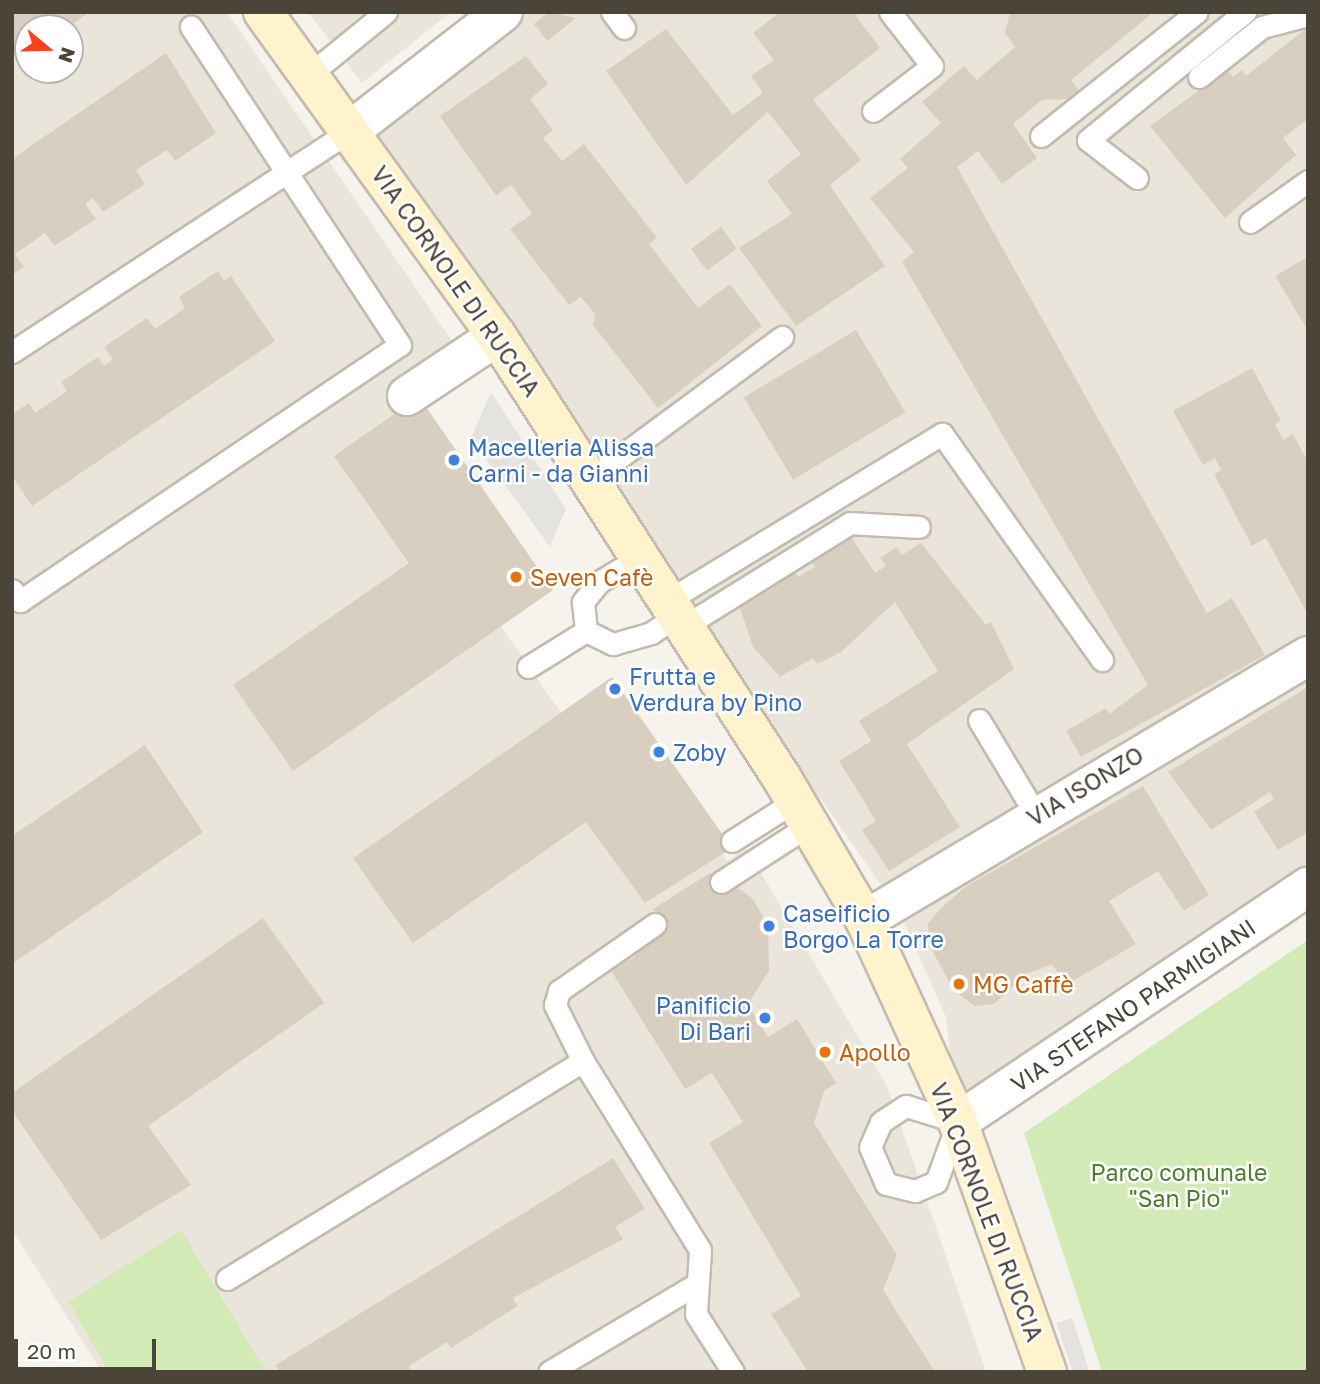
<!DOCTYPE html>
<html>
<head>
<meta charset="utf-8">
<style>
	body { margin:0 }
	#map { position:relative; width:1320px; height:1384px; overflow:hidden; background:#f6f3ec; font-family:"Golos Text",sans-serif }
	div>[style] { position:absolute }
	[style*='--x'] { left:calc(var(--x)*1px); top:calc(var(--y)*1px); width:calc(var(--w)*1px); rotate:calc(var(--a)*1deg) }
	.residential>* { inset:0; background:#eae5da }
	.green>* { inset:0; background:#d2eab5 }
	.parking>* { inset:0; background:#e5e3e0; transform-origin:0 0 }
	.building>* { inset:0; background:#d8cfc1; transform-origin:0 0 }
	.roads { filter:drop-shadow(2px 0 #c2bbae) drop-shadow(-2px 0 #c2bbae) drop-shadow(0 2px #c2bbae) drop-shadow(0 -2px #c2bbae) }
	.lane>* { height:21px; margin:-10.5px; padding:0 10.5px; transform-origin:10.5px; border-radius:10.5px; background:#fff }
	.street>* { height:38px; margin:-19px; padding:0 19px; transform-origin:19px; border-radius:19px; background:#fff }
	.secondary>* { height:38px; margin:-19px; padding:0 19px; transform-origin:19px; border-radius:19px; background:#fff3cd }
	.dots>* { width:19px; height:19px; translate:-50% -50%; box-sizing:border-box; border:4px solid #fff; border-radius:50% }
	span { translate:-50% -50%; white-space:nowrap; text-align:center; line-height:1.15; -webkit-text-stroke:5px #fff; paint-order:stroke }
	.street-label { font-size:23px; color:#4b4439 }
	.shop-label { font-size:23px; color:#366cbe }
	.left { translate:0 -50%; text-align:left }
	.right { translate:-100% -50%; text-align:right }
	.food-label { font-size:23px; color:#c56008 }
	.park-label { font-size:23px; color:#4a7f2a }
	.frame { position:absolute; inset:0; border:14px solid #4b4439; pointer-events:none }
	.north { position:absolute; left:14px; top:14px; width:70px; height:70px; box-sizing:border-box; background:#fff; border:2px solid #b7b4b0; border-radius:50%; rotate:109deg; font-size:19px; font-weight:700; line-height:28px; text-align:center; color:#4b4439 }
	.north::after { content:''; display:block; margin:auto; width:24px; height:32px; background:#fc3f1d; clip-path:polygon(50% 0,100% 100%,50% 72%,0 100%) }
	.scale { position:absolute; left:14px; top:1339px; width:142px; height:32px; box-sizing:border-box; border:4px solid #4b4439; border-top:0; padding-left:9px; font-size:21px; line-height:24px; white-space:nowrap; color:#4b4439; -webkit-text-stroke:5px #fff; paint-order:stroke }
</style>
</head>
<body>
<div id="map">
	<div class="residential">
		<div style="clip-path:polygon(evenodd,12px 12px,227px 12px,456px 347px,419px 397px,553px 590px,501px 626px,561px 713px,612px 677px,732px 848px,723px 854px,727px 861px,747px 849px,887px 1086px,986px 1372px,102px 1372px,12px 1230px,12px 12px,28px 28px,70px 28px,70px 70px,28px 70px,28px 28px)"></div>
		<div style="clip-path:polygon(308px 12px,451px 12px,362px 83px)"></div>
		<div style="clip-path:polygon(503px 12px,1308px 12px,1308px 887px,958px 1122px,946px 1017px,898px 909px,351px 130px)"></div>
	</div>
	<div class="green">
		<div style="clip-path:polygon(1308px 940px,1308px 1372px,1102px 1372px,1024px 1133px)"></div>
		<div style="clip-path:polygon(181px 1230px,266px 1372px,109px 1372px,69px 1302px)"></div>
	</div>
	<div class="parking">
		<div style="clip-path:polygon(491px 392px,566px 509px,550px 547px,471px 438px)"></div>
		<div style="left:1072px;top:1318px;width:57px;height:16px;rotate:72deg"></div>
	</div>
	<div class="building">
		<div style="clip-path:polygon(12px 12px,90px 12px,67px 28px,28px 28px,28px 50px,12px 56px)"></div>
		<div style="clip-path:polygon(549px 12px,576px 18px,547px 41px,534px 24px)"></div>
		<div style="clip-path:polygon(780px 12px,860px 12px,856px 16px,880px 48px,813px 100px,861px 160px,830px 185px,885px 266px,796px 326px,739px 248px,792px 214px,767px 181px,801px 154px,768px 112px,686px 185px,606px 71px,666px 29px,733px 115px,763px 93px,751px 76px,774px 60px,753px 33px)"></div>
		<div style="clip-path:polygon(1010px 12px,1154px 12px,1071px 80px,1079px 90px,1067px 99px,1042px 100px,1013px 124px,1037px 158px,1002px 184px,978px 151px,957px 167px,1207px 613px,1232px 598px,1265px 655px,1081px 757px,1066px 731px,1106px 708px,1109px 714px,1148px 685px,902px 262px,914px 252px,870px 198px,908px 168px,900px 159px,941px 123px,922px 102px,964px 66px,977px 80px,1015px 47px,1005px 33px)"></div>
		<div style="clip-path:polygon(1308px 27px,1308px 119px,1283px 138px,1296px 155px,1225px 218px,1150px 126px,1227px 70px,1233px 77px,1242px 70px,1246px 76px)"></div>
		<div style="clip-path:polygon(166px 53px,216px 133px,175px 161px,167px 150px,136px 170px,145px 184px,103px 212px,93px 198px,85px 204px,96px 219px,54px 246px,45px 233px,15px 254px,24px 267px,12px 275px,12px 159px)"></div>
		<div style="clip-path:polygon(526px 56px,548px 84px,530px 99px,553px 130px,543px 138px,562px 161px,584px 144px,657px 238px,649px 244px,698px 308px,730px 284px,762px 326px,658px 408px,593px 325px,595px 314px,581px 297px,569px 305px,510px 229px,532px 214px,511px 185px,496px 196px,440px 116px)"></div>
		<div style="left:721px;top:227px;width:27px;height:37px;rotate:54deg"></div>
		<div style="clip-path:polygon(1308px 257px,1308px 331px,1275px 276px)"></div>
		<div style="clip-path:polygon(218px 271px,224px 281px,231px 276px,275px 341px,32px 506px,12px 476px,12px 414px,29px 403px,35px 413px,67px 391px,61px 382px,98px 357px,104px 366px,113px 359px,104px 347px,147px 318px,155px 329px,185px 308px,179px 297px)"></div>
		<div style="left:856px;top:330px;width:96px;height:131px;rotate:59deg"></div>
		<div style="clip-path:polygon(1252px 368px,1281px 421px,1275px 424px,1283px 440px,1293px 434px,1308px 462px,1308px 615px,1266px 538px,1252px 546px,1214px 474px,1221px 470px,1215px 458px,1203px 465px,1173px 411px)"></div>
		<div style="clip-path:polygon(419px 397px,553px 590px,293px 771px,233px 685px,409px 563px,334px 456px)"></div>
		<div style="clip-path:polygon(851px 537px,875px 573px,886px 566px,880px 558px,897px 547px,902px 555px,921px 543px,986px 625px,991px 622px,1014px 669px,907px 744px,960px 827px,889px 871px,862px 830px,876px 821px,839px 761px,871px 741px,859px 721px,938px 671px,895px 602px,841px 652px,817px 664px,813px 658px,780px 677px,753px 647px,739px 605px,792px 568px,798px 577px,815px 567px,809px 557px)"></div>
		<div style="clip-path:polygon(612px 677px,732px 848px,645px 903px,586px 822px,413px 943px,353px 858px)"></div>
		<div style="clip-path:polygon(1308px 687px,1308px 832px,1278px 850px,1254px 812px,1274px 799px,1270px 792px,1211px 830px,1168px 772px)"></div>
		<div style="clip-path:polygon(145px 745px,203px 832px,12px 964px,12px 836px)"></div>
		<div style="clip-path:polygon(1143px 786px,1209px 895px,1184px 911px,1158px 871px,1109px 901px,1136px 944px,1066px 985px,1052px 964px,1026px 974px,994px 1004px,975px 1006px,953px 990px,929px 944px,928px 924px,940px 909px,965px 887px)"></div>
		<div style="clip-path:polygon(710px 873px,719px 888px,740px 889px,752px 898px,768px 925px,769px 971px,748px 1004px,768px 1037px,797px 1019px,836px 1083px,824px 1091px,814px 1123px,897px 1255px,883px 1290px,935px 1372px,808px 1372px,771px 1314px,801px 1296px,709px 1143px,743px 1122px,712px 1073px,685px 1089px,610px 969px,633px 958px,664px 926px,653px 909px)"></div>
		<div style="clip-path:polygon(263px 918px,324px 1003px,148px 1126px,191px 1185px,101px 1240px,12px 1111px,12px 1093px)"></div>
		<div style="clip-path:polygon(613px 1158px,645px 1209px,615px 1227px,623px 1239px,513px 1298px,518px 1306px,451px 1348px,447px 1342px,409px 1366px,413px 1372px,279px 1372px,276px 1365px)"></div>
	</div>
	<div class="roads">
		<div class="lane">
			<div style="--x:612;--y:12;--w:20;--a:53"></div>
			<div style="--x:310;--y:74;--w:98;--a:-39.2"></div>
			<div style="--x:1199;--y:77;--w:80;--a:-38.4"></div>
			<div style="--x:1262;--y:27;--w:48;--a:-14.6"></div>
			<div style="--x:873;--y:111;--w:74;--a:-37.3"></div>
			<div style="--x:932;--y:66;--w:68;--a:-127.9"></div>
			<div style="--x:1041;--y:136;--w:199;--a:-38.5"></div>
			<div style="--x:1137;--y:178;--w:62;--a:-142.2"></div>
			<div style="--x:1088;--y:140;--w:203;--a:-39.2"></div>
			<div style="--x:1250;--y:222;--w:71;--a:-35.3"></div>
			<div style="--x:12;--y:352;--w:405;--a:-33.2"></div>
			<div style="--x:590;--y:479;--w:239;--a:-36.5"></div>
			<div style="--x:640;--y:557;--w:48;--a:148.6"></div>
			<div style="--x:599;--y:582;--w:26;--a:129"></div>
			<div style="--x:583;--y:602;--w:29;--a:84"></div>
			<div style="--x:586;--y:631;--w:30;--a:26"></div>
			<div style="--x:613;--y:644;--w:40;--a:-16"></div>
			<div style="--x:651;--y:633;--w:30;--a:-34"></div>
			<div style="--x:12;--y:590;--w:14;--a:54"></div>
			<div style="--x:20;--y:601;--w:458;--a:-34"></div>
			<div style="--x:400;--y:345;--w:381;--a:-123.3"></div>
			<div style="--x:667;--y:601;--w:322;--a:-31.3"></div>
			<div style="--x:942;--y:434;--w:277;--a:54.7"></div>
			<div style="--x:683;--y:627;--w:197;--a:-31.9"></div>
			<div style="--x:850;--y:523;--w:69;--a:3.3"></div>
			<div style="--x:528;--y:667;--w:68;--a:-31.8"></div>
			<div style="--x:979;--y:720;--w:111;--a:59"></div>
			<div style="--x:732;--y:841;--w:75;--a:-32.4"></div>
			<div style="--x:721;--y:882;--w:105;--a:-32.9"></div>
			<div style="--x:583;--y:1061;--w:63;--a:-116.6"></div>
			<div style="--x:555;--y:1005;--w:15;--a:-74"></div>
			<div style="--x:559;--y:991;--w:117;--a:-34.9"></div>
			<div style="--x:906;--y:1106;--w:54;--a:17.1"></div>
			<div style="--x:958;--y:1122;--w:64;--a:110.1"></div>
			<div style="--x:936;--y:1182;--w:23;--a:157"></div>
			<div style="--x:915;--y:1191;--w:30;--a:-166"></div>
			<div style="--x:886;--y:1184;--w:40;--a:-113.4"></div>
			<div style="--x:870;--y:1147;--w:27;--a:-66"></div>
			<div style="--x:881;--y:1122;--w:30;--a:-33"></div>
			<div style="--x:227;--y:1279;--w:417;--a:-31.5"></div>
			<div style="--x:583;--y:1061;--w:222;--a:58.2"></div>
			<div style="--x:700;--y:1250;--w:64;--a:93.6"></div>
			<div style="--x:696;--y:1314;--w:69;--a:57.5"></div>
			<div style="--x:549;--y:1372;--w:170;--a:-30.8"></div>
		</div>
		<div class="street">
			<div style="--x:351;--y:130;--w:192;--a:-37.8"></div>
			<div style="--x:407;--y:396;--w:108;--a:-33.7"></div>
			<div style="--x:865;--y:920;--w:516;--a:-30.79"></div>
			<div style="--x:958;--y:1122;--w:422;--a:-33.9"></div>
		</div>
		<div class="secondary">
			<div style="--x:263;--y:12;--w:400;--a:54.2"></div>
			<div style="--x:497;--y:336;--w:528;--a:57.21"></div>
			<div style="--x:783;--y:780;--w:162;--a:59.6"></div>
			<div style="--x:865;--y:920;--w:222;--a:65.3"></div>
			<div style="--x:958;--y:1122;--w:265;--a:70.4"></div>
		</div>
	</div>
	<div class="dots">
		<div style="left:454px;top:460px;background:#3f7fe0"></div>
		<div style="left:516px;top:577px;background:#e8710a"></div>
		<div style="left:615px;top:689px;background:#3f7fe0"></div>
		<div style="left:659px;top:752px;background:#3f7fe0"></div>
		<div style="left:769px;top:926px;background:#3f7fe0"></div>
		<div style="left:959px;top:984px;background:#e8710a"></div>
		<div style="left:765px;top:1018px;background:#3f7fe0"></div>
		<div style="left:825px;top:1052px;background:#e8710a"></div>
	</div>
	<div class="street-label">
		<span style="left:456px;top:281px;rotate:55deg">VIA CORNOLE DI RUCCIA</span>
		<span style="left:1085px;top:786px;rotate:-31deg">VIA ISONZO</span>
		<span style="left:1133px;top:1005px;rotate:-34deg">VIA STEFANO PARMIGIANI</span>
		<span style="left:987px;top:1212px;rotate:69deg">VIA CORNOLE DI RUCCIA</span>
	</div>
	<div class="shop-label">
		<span class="left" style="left:468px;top:460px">Macelleria Alissa<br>Carni - da Gianni</span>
		<span class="left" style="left:629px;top:689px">Frutta e<br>Verdura by Pino</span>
		<span class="left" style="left:673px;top:752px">Zoby</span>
		<span class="left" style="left:783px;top:926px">Caseificio<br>Borgo La Torre</span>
		<span class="right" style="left:751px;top:1018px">Panificio<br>Di Bari</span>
	</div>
	<div class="food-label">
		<span class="left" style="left:530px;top:577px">Seven Cafè</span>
		<span class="left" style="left:973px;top:984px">MG Caffè</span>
		<span class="left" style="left:839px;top:1052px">Apollo</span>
	</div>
	<div class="park-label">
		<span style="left:1179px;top:1185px">Parco comunale<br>"San Pio"</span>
	</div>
	<div class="frame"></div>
	<div class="north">N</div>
	<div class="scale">20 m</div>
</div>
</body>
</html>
